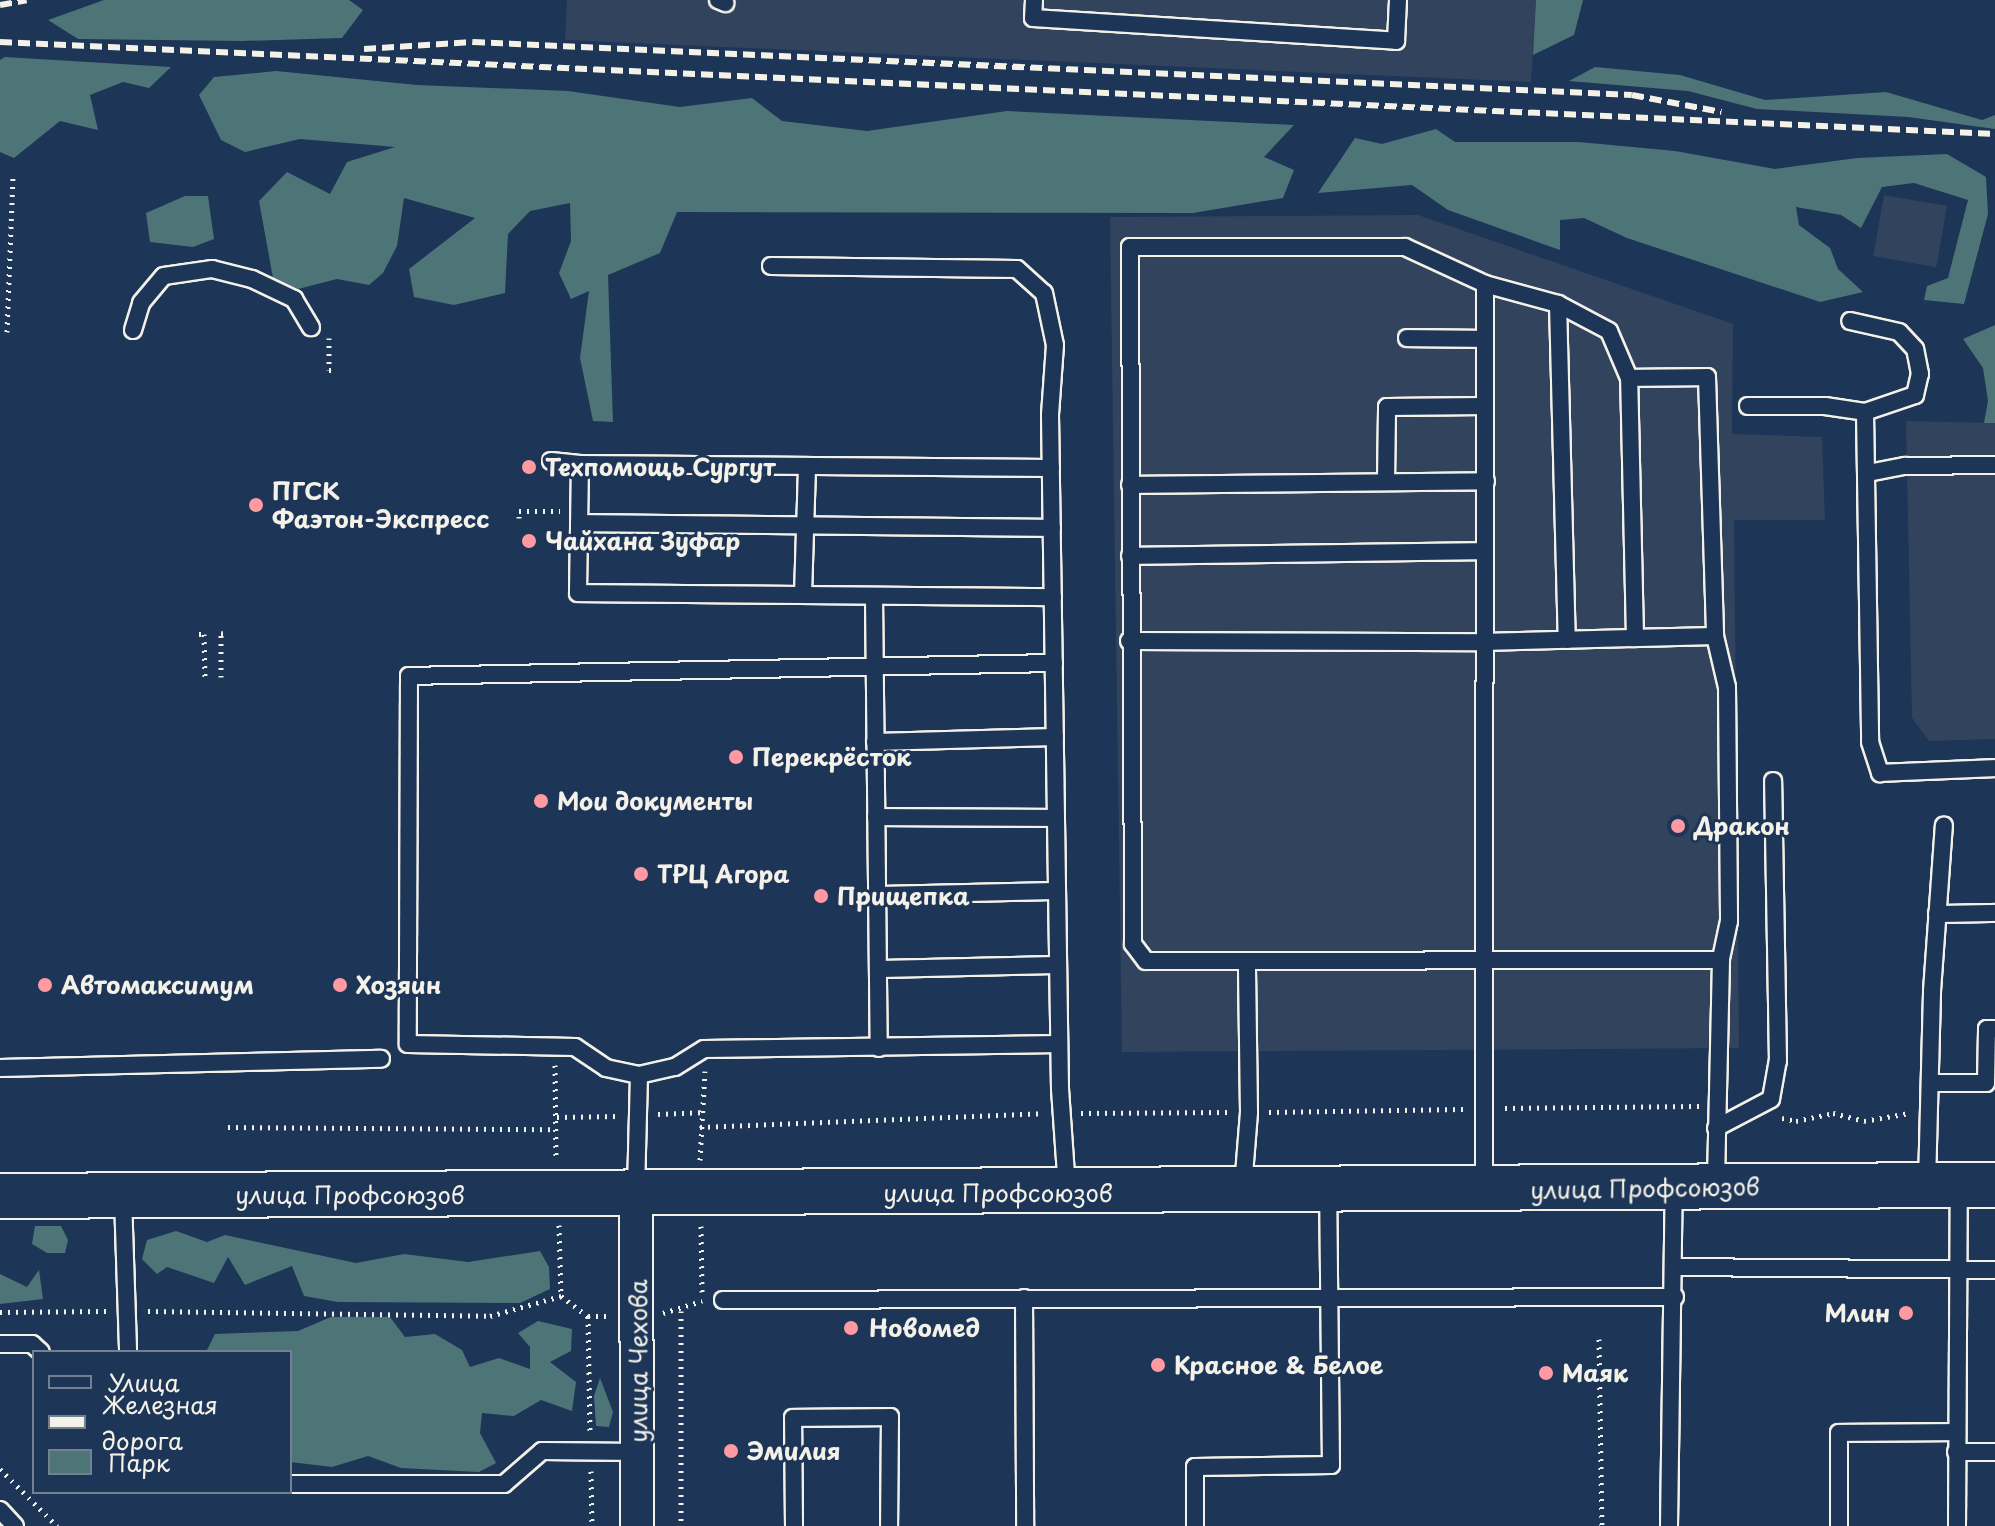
<!DOCTYPE html>
<html>
<head>
<meta charset="utf-8">
<style>
	body { margin:0 }
	#map { position:relative; width:1995px; height:1526px; overflow:hidden; background:#1d3557; font-family:"Playpen Sans",sans-serif }
	div>[style] { position:absolute }
	[style*='--x'] { left:calc(var(--x)*1px); top:calc(var(--y)*1px); width:calc(var(--w)*1px); rotate:calc(var(--a)*1deg) }
	.built>* { inset:0; background:#32435d; transform-origin:0 0 }
	.green>* { inset:0; background:#4d7477 }
	.path>* { height:5px; margin-top:-2.5px; transform-origin:0; background:repeating-linear-gradient(90deg,#f4f1e8 0 2px,transparent 0 8px) }
	.roads { filter:drop-shadow(2px 0 #f4f1e8) drop-shadow(-2px 0 #f4f1e8) drop-shadow(0 2px #f4f1e8) drop-shadow(0 -2px #f4f1e8) }
	.lane>* { height:16px; margin:-8px; padding:0 8px; transform-origin:8px; border-radius:8px; background:#1d3557 }
	.street>* { height:32px; margin:-16px; padding:0 16px; transform-origin:16px; border-radius:16px; background:#1d3557 }
	.secondary>* { height:44px; margin:-22px; padding:0 22px; transform-origin:22px; border-radius:22px; background:#1d3557 }
	.rail>* { height:6px; margin-top:-3px; transform-origin:0; background:repeating-linear-gradient(90deg,#f4f1e8 0 12px,transparent 0 18px) }
	.dots>* { width:22px; height:22px; translate:-50% -50%; box-sizing:border-box; border:4px solid #1d3557; border-radius:50% }
	span { translate:-50% -50%; white-space:nowrap; text-align:center; line-height:1.15; -webkit-text-stroke:6px #1d3557; paint-order:stroke }
	.poi-label { font-size:24px; color:#f4f1e8; font-weight:700 }
	.left { translate:0 -50%; text-align:left }
	.right { translate:-100% -50%; text-align:right }
	.street-label { font-size:24px; color:#f4f1e8 }
	.legend { position:absolute; left:32px; top:1350px; width:260px; height:144px; box-sizing:border-box; background:#1d3557; border:2px solid #738091; margin:0; padding:10px 14px; list-style:none; font-size:24px; color:#f4f1e8 }
	.legend li { display:flex; align-items:center; gap:16px; height:40px }
	.legend b { width:40px; border:2px solid #738091 }
</style>
</head>
<body>
<div id="map">
	<div class="built">
		<div style="clip-path:polygon(567px 0,1536px 0,1531px 82px,565px 40px)"></div>
		<div style="left:1884px;top:195px;width:64px;height:62px;rotate:10deg"></div>
		<div style="clip-path:polygon(1418px 215px,1733px 324px,1732px 434px,1822px 437px,1825px 520px,1734px 520px,1739px 1048px,1122px 1052px,1110px 217px)"></div>
		<div style="clip-path:polygon(1906px 421px,1995px 423px,1995px 739px,1929px 741px,1912px 718px)"></div>
	</div>
	<div class="green">
		<div style="clip-path:polygon(104px 0,349px 0,363px 10px,342px 38px,242px 41px,78px 39px,48px 20px)"></div>
		<div style="clip-path:polygon(1536px 0,1583px 0,1574px 35px,1533px 55px)"></div>
		<div style="clip-path:polygon(5px 57px,171px 67px,149px 88px,123px 82px,90px 95px,98px 130px,60px 121px,14px 158px,0 152px,0 60px)"></div>
		<div style="clip-path:polygon(1595px 67px,1680px 75px,1765px 100px,1886px 92px,1982px 120px,1995px 115px,1995px 129px,1908px 117px,1757px 109px,1688px 91px,1569px 81px)"></div>
		<div style="clip-path:polygon(276px 71px,417px 85px,568px 91px,680px 107px,752px 98px,782px 121px,867px 131px,1007px 111px,1294px 125px,1264px 157px,1294px 170px,1283px 198px,1193px 213px,677px 212px,660px 253px,608px 275px,613px 422px,593px 421px,580px 358px,589px 291px,571px 299px,559px 273px,571px 241px,570px 203px,530px 211px,508px 234px,505px 293px,454px 305px,414px 297px,409px 269px,475px 218px,404px 198px,397px 246px,383px 273px,369px 285px,337px 279px,298px 289px,273px 278px,259px 201px,287px 172px,330px 194px,347px 162px,395px 147px,300px 139px,245px 152px,221px 140px,199px 95px,214px 77px)"></div>
		<div style="clip-path:polygon(1436px 129px,1455px 142px,1579px 142px,1675px 151px,1775px 169px,1857px 158px,1947px 154px,1986px 177px,1988px 214px,1964px 304px,1924px 300px,1927px 286px,1948px 278px,1968px 200px,1914px 183px,1882px 187px,1861px 228px,1841px 215px,1796px 207px,1799px 225px,1830px 248px,1838px 269px,1863px 292px,1820px 302px,1627px 238px,1584px 218px,1560px 220px,1560px 250px,1448px 210px,1412px 185px,1318px 193px,1355px 138px,1382px 144px)"></div>
		<div style="clip-path:polygon(185px 196px,208px 196px,214px 239px,193px 247px,150px 242px,146px 213px)"></div>
		<div style="clip-path:polygon(1995px 325px,1995px 423px,1984px 423px,1988px 401px,1983px 368px,1963px 339px)"></div>
		<div style="clip-path:polygon(35px 1226px,61px 1226px,68px 1240px,65px 1253px,47px 1253px,32px 1244px)"></div>
		<div style="clip-path:polygon(176px 1231px,207px 1242px,225px 1235px,356px 1263px,404px 1254px,468px 1262px,540px 1251px,549px 1267px,550px 1289px,520px 1303px,338px 1302px,304px 1296px,292px 1266px,245px 1285px,228px 1257px,214px 1283px,167px 1267px,157px 1274px,142px 1259px,147px 1240px)"></div>
		<div style="clip-path:polygon(39px 1270px,43px 1299px,0 1304px,0 1274px,27px 1287px)"></div>
		<div style="clip-path:polygon(331px 1317px,390px 1317px,405px 1337px,435px 1334px,462px 1350px,470px 1367px,499px 1358px,530px 1369px,530px 1347px,518px 1333px,538px 1321px,572px 1329px,571px 1351px,550px 1362px,576px 1382px,572px 1411px,541px 1400px,514px 1416px,482px 1413px,480px 1433px,496px 1463px,479px 1472px,401px 1468px,368px 1456px,332px 1467px,290px 1462px,290px 1352px,206px 1352px,215px 1334px,298px 1331px)"></div>
		<div style="clip-path:polygon(600px 1378px,613px 1412px,609px 1427px,596px 1426px,594px 1396px)"></div>
	</div>
	<div class="path">
		<div style="--x:7;--y:332;--w:157;--a:-87.8"></div>
		<div style="--x:329;--y:338;--w:32;--a:90"></div>
		<div style="--x:329;--y:370;--w:7;--a:0"></div>
		<div style="--x:519;--y:518;--w:7;--a:-90"></div>
		<div style="--x:519;--y:511;--w:41;--a:0"></div>
		<div style="--x:199;--y:634;--w:5;--a:0"></div>
		<div style="--x:204;--y:634;--w:43;--a:88.7"></div>
		<div style="--x:221;--y:677;--w:44;--a:-90"></div>
		<div style="--x:221;--y:633;--w:5;--a:11"></div>
		<div style="--x:555;--y:1065;--w:94;--a:89.4"></div>
		<div style="--x:1505;--y:1108;--w:194;--a:-0.6"></div>
		<div style="--x:1269;--y:1112;--w:194;--a:-0.9"></div>
		<div style="--x:1081;--y:1113;--w:150;--a:-0.4"></div>
		<div style="--x:658;--y:1114;--w:48;--a:-2.4"></div>
		<div style="--x:557;--y:1117;--w:63;--a:-0.9"></div>
		<div style="--x:1782;--y:1118;--w:14;--a:12"></div>
		<div style="--x:1796;--y:1121;--w:38;--a:-12"></div>
		<div style="--x:1833;--y:1113;--w:32;--a:14"></div>
		<div style="--x:1864;--y:1121;--w:46;--a:-10.1"></div>
		<div style="--x:228;--y:1127;--w:327;--a:0.4"></div>
		<div style="--x:700;--y:1127;--w:343;--a:-2.3"></div>
		<div style="--x:700;--y:1160;--w:89;--a:-86.8"></div>
		<div style="--x:559;--y:1225;--w:71;--a:88.4"></div>
		<div style="--x:701;--y:1226;--w:66;--a:89.1"></div>
		<div style="--x:148;--y:1311;--w:342;--a:0.8"></div>
		<div style="--x:490;--y:1316;--w:74;--a:-15.7"></div>
		<div style="--x:561;--y:1296;--w:34;--a:37"></div>
		<div style="--x:588;--y:1316;--w:21;--a:0"></div>
		<div style="--x:681;--y:1311;--w:215;--a:90"></div>
		<div style="--x:0;--y:1312;--w:106;--a:-0.5"></div>
		<div style="--x:663;--y:1313;--w:41;--a:-17.1"></div>
		<div style="--x:588;--y:1316;--w:117;--a:89"></div>
		<div style="--x:1599;--y:1339;--w:187;--a:89.1"></div>
		<div style="--x:0;--y:1469;--w:81;--a:45"></div>
		<div style="--x:591;--y:1471;--w:55;--a:89"></div>
	</div>
	<div class="roads">
		<div class="lane">
			<div style="--x:718;--y:0;--w:8;--a:23"></div>
			<div style="--x:1034;--y:0;--w:18;--a:93"></div>
			<div style="--x:1033;--y:18;--w:364;--a:3.6"></div>
			<div style="--x:1396;--y:41;--w:41;--a:-87.2"></div>
			<div style="--x:771;--y:266;--w:246;--a:0.7"></div>
			<div style="--x:1017;--y:269;--w:36;--a:42"></div>
			<div style="--x:1044;--y:293;--w:53;--a:78.1"></div>
			<div style="--x:1055;--y:345;--w:70;--a:94.1"></div>
			<div style="--x:1050;--y:415;--w:674;--a:89.15"></div>
			<div style="--x:1060;--y:1089;--w:101;--a:86"></div>
			<div style="--x:1558;--y:304;--w:336;--a:88.5"></div>
			<div style="--x:133;--y:330;--w:28;--a:-73"></div>
			<div style="--x:141;--y:303;--w:35;--a:-50"></div>
			<div style="--x:164;--y:276;--w:49;--a:-8.3"></div>
			<div style="--x:212;--y:269;--w:41;--a:14"></div>
			<div style="--x:252;--y:279;--w:47;--a:25.5"></div>
			<div style="--x:294;--y:299;--w:33;--a:59"></div>
			<div style="--x:1407;--y:338;--w:77;--a:0.7"></div>
			<div style="--x:1629;--y:378;--w:51;--a:-113.1"></div>
			<div style="--x:1609;--y:331;--w:58;--a:-152.1"></div>
			<div style="--x:1558;--y:304;--w:76;--a:-164.7"></div>
			<div style="--x:1485;--y:284;--w:88;--a:-155.2"></div>
			<div style="--x:1405;--y:247;--w:275;--a:180"></div>
			<div style="--x:1130;--y:247;--w:697;--a:89.75"></div>
			<div style="--x:1133;--y:944;--w:21;--a:53"></div>
			<div style="--x:1146;--y:961;--w:575;--a:-0.1"></div>
			<div style="--x:1748;--y:406;--w:77;--a:0"></div>
			<div style="--x:1825;--y:406;--w:40;--a:8.5"></div>
			<div style="--x:1865;--y:412;--w:53;--a:-18.8"></div>
			<div style="--x:1915;--y:395;--w:22;--a:-77"></div>
			<div style="--x:1920;--y:374;--w:25;--a:-101"></div>
			<div style="--x:1915;--y:349;--w:23;--a:-133"></div>
			<div style="--x:1899;--y:332;--w:50;--a:-167.3"></div>
			<div style="--x:1865;--y:412;--w:330;--a:89.1"></div>
			<div style="--x:1870;--y:742;--w:33;--a:72"></div>
			<div style="--x:1880;--y:773;--w:115;--a:-2.5"></div>
			<div style="--x:551;--y:461;--w:29;--a:6"></div>
			<div style="--x:1051;--y:468;--w:471;--a:-179.5"></div>
			<div style="--x:580;--y:464;--w:129;--a:90.9"></div>
			<div style="--x:578;--y:593;--w:475;--a:0.5"></div>
			<div style="--x:1868;--y:473;--w:38;--a:-11"></div>
			<div style="--x:1905;--y:466;--w:90;--a:-0.6"></div>
			<div style="--x:1386;--y:482;--w:75;--a:-89.2"></div>
			<div style="--x:1387;--y:407;--w:97;--a:-0.6"></div>
			<div style="--x:1130;--y:485;--w:356;--a:-0.6"></div>
			<div style="--x:579;--y:523;--w:473;--a:0.6"></div>
			<div style="--x:1130;--y:556;--w:355;--a:-0.8"></div>
			<div style="--x:803;--y:595;--w:129;--a:-88.2"></div>
			<div style="--x:874;--y:596;--w:452;--a:89.4"></div>
			<div style="--x:1635;--y:637;--w:259;--a:-91.3"></div>
			<div style="--x:1629;--y:378;--w:78;--a:-0.7"></div>
			<div style="--x:1707;--y:377;--w:259;--a:88.2"></div>
			<div style="--x:1715;--y:636;--w:52;--a:76.8"></div>
			<div style="--x:1727;--y:687;--w:234;--a:89.5"></div>
			<div style="--x:1729;--y:921;--w:40;--a:102"></div>
			<div style="--x:1721;--y:960;--w:226;--a:91.3"></div>
			<div style="--x:1129;--y:641;--w:353;--a:0.2"></div>
			<div style="--x:1482;--y:642;--w:233;--a:-1.5"></div>
			<div style="--x:1054;--y:663;--w:645;--a:178.85"></div>
			<div style="--x:409;--y:676;--w:368;--a:90.2"></div>
			<div style="--x:408;--y:1044;--w:167;--a:1"></div>
			<div style="--x:575;--y:1047;--w:37;--a:34"></div>
			<div style="--x:606;--y:1068;--w:34;--a:12"></div>
			<div style="--x:639;--y:1075;--w:37;--a:-13"></div>
			<div style="--x:675;--y:1067;--w:34;--a:-32"></div>
			<div style="--x:704;--y:1049;--w:355;--a:-0.8"></div>
			<div style="--x:875;--y:742;--w:180;--a:-1.6"></div>
			<div style="--x:876;--y:817;--w:180;--a:0.3"></div>
			<div style="--x:877;--y:895;--w:180;--a:-1.3"></div>
			<div style="--x:1937;--y:914;--w:58;--a:-1"></div>
			<div style="--x:878;--y:969;--w:180;--a:-1.3"></div>
			<div style="--x:0;--y:1068;--w:381;--a:-1.4"></div>
			<div style="--x:1933;--y:1083;--w:53;--a:0"></div>
			<div style="--x:1986;--y:1083;--w:54;--a:-88.9"></div>
			<div style="--x:1987;--y:1029;--w:8;--a:0"></div>
			<div style="--x:1716;--y:1128;--w:62;--a:-27.8"></div>
			<div style="--x:1771;--y:1099;--w:39;--a:-80"></div>
			<div style="--x:1778;--y:1061;--w:280;--a:-91"></div>
			<div style="--x:1484;--y:1184;--w:900;--a:-89.94"></div>
			<div style="--x:1927;--y:1184;--w:193;--a:-88.5"></div>
			<div style="--x:1932;--y:991;--w:166;--a:-85.9"></div>
			<div style="--x:1243;--y:1187;--w:75;--a:-85.4"></div>
			<div style="--x:1249;--y:1112;--w:150;--a:-90.8"></div>
			<div style="--x:636;--y:1190;--w:115;--a:-88.5"></div>
			<div style="--x:123;--y:1198;--w:154;--a:88.1"></div>
			<div style="--x:1675;--y:1267;--w:320;--a:0.5"></div>
			<div style="--x:1024;--y:1298;--w:228;--a:89.7"></div>
			<div style="--x:723;--y:1300;--w:952;--a:-0.18"></div>
			<div style="--x:0;--y:1344;--w:32;--a:0"></div>
			<div style="--x:32;--y:1344;--w:12;--a:42"></div>
			<div style="--x:1956;--y:1452;--w:39;--a:0"></div>
			<div style="--x:290;--y:1484;--w:214;--a:0"></div>
			<div style="--x:504;--y:1484;--w:50;--a:-41"></div>
			<div style="--x:542;--y:1451;--w:97;--a:0.6"></div>
			<div style="--x:0;--y:1510;--w:22;--a:47"></div>
			<div style="--x:794;--y:1526;--w:108;--a:-90.5"></div>
			<div style="--x:793;--y:1418;--w:97;--a:-0.6"></div>
			<div style="--x:890;--y:1417;--w:109;--a:90.5"></div>
			<div style="--x:1195;--y:1526;--w:59;--a:-90"></div>
			<div style="--x:1195;--y:1467;--w:136;--a:-0.8"></div>
			<div style="--x:1331;--y:1465;--w:273;--a:-90.6"></div>
			<div style="--x:1669;--y:1526;--w:338;--a:-89.2"></div>
			<div style="--x:1839;--y:1526;--w:93;--a:-90"></div>
			<div style="--x:1839;--y:1433;--w:117;--a:-0.5"></div>
			<div style="--x:1957;--y:1526;--w:339;--a:-89.7"></div>
		</div>
		<div class="street">
			<div style="--x:636;--y:1195;--w:331;--a:89.8"></div>
		</div>
		<div class="secondary">
			<div style="--x:0;--y:1196;--w:1995;--a:-0.32"></div>
		</div>
	</div>
	<div class="rail">
		<div style="--x:0;--y:5;--w:27;--a:-10"></div>
		<div style="--x:0;--y:42;--w:1997;--a:2.64"></div>
		<div style="--x:364;--y:49;--w:109;--a:-3.7"></div>
		<div style="--x:473;--y:42;--w:1160;--a:2.62"></div>
		<div style="--x:1632;--y:95;--w:91;--a:10.8"></div>
	</div>
	<div class="dots">
		<div style="left:529px;top:467px;background:#ff9aa2"></div>
		<div style="left:256px;top:505px;background:#ff9aa2"></div>
		<div style="left:529px;top:541px;background:#ff9aa2"></div>
		<div style="left:736px;top:757px;background:#ff9aa2"></div>
		<div style="left:541px;top:801px;background:#ff9aa2"></div>
		<div style="left:1678px;top:826px;background:#ff9aa2"></div>
		<div style="left:641px;top:874px;background:#ff9aa2"></div>
		<div style="left:821px;top:896px;background:#ff9aa2"></div>
		<div style="left:45px;top:985px;background:#ff9aa2"></div>
		<div style="left:340px;top:985px;background:#ff9aa2"></div>
		<div style="left:1906px;top:1313px;background:#ff9aa2"></div>
		<div style="left:851px;top:1328px;background:#ff9aa2"></div>
		<div style="left:1158px;top:1365px;background:#ff9aa2"></div>
		<div style="left:1546px;top:1373px;background:#ff9aa2"></div>
		<div style="left:731px;top:1451px;background:#ff9aa2"></div>
	</div>
	<div class="poi-label">
		<span class="left" style="left:545px;top:467px">Техпомощь Сургут</span>
		<span class="left" style="left:272px;top:505px">ПГСК<br>Фаэтон-Экспресс</span>
		<span class="left" style="left:545px;top:541px">Чайхана Зуфар</span>
		<span class="left" style="left:752px;top:757px">Перекрёсток</span>
		<span class="left" style="left:557px;top:801px">Мои документы</span>
		<span class="left" style="left:1694px;top:826px">Дракон</span>
		<span class="left" style="left:657px;top:874px">ТРЦ Агора</span>
		<span class="left" style="left:837px;top:896px">Прищепка</span>
		<span class="left" style="left:61px;top:985px">Автомаксимум</span>
		<span class="left" style="left:356px;top:985px">Хозяин</span>
		<span class="right" style="left:1890px;top:1313px">Млин</span>
		<span class="left" style="left:869px;top:1328px">Новомед</span>
		<span class="left" style="left:1174px;top:1365px">Красное &amp; Белое</span>
		<span class="left" style="left:1562px;top:1373px">Маяк</span>
		<span class="left" style="left:747px;top:1451px">Эмилия</span>
	</div>
	<div class="street-label">
		<span style="left:1645px;top:1188px;rotate:-1deg">улица Профсоюзов</span>
		<span style="left:998px;top:1193px">улица Профсоюзов</span>
		<span style="left:350px;top:1195px">улица Профсоюзов</span>
		<span style="left:638px;top:1361px;rotate:-90deg">улица Чехова</span>
	</div>
	<ul class="legend">
	<li><b style="height:10px;background:#1d3557"></b>Улица</li>
	<li><b style="height:10px;background:#f4f1e8"></b>Железная дорога</li>
	<li><b style="height:22px;background:#4d7477"></b>Парк</li>
	</ul>
</div>
</body>
</html>
